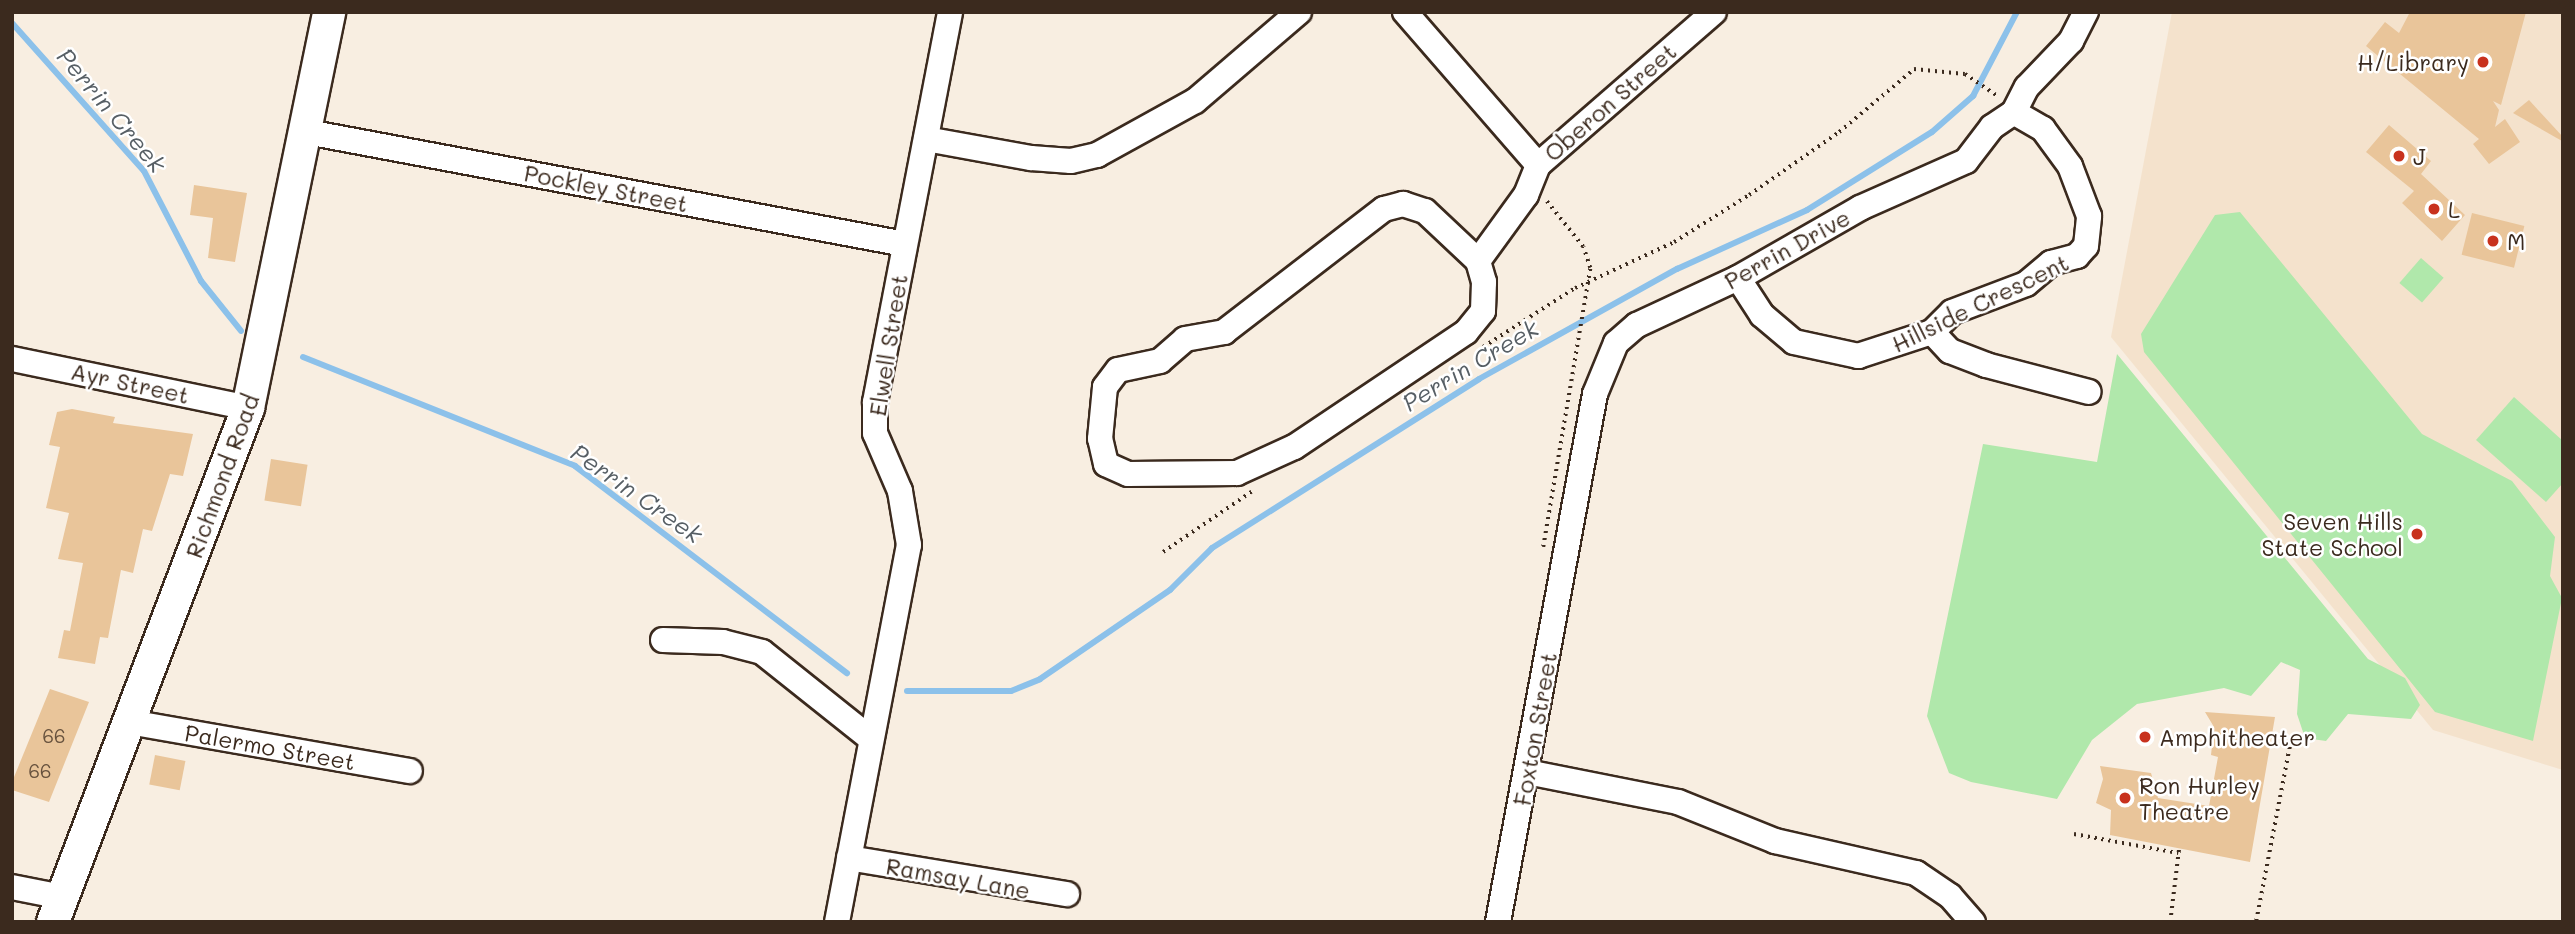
<!DOCTYPE html>
<html>
<head>
<meta charset="utf-8">
<style>
	body { margin:0 }
	#map { position:relative; width:2575px; height:934px; overflow:hidden; background:#f8eee1; font-family:Mali,sans-serif }
	div>[style] { position:absolute }
	[style*='--x'] { left:calc(var(--x)*1px); top:calc(var(--y)*1px); width:calc(var(--w)*1px); rotate:calc(var(--a)*1deg) }
	.built>* { inset:0; background:#f4e2cc }
	.green>* { inset:0; background:#b0e8ab; transform-origin:0 0 }
	.stream>* { height:6px; margin:-3px; padding:0 3px; transform-origin:3px; border-radius:3px; background:#8cc1ea }
	.building>* { inset:0; background:#e9c59a; transform-origin:0 0 }
	.path>* { height:3.5px; margin-top:-1.75px; transform-origin:0; background:repeating-linear-gradient(90deg,#3b2a1e 0 2px,transparent 0 7px) }
	.roads { filter:drop-shadow(2px 0 #3b2a1e) drop-shadow(-2px 0 #3b2a1e) drop-shadow(0 2px #3b2a1e) drop-shadow(0 -2px #3b2a1e) }
	.minor>* { height:24px; margin:-12px; padding:0 12px; transform-origin:12px; border-radius:12px; background:#fff }
	.major>* { height:32px; margin:-16px; padding:0 16px; transform-origin:16px; border-radius:16px; background:#fff }
	.dots>* { width:19px; height:19px; translate:-50% -50%; box-sizing:border-box; border:4px solid #fff; border-radius:50% }
	span { translate:-50% -50%; white-space:nowrap; text-align:center; line-height:1.15; -webkit-text-stroke:5px #fff; paint-order:stroke }
	.number-label { font-size:19px; color:#66513d }
	.number-label span { -webkit-text-stroke-width:0 }
	.poi-label { font-size:23px; color:#3b2a1e }
	.right { translate:-100% -50%; text-align:right }
	.left { translate:0 -50%; text-align:left }
	.street-label { font-size:23px; color:#3b2a1e }
	.water-label { font-size:24px; color:#575f65; font-style:italic }
	.frame { position:absolute; inset:0; border:14px solid #3b2a1e; pointer-events:none }
</style>
</head>
<body>
<div id="map">
	<div class="built">
		<div style="clip-path:polygon(2172px 12px,2563px 12px,2563px 770px,2433px 730px,2111px 337px)"></div>
	</div>
	<div class="green">
		<div style="clip-path:polygon(2240px 212px,2422px 434px,2512px 481px,2555px 537px,2550px 576px,2562px 598px,2533px 741px,2435px 712px,2144px 352px,2141px 334px,2215px 215px)"></div>
		<div style="left:2421px;top:258px;width:30px;height:33px;rotate:41deg"></div>
		<div style="clip-path:polygon(2117px 354px,2368px 659px,2405px 678px,2420px 705px,2411px 719px,2348px 714px,2326px 741px,2305px 738px,2297px 714px,2300px 670px,2281px 662px,2251px 696px,2224px 688px,2137px 704px,2092px 740px,2057px 799px,1971px 782px,1949px 773px,1927px 716px,1983px 444px,2097px 462px)"></div>
		<div style="clip-path:polygon(2514px 397px,2563px 441px,2563px 483px,2546px 502px,2476px 440px)"></div>
	</div>
	<div class="stream">
		<div style="--x:12;--y:23;--w:198;--a:48.3"></div>
		<div style="--x:144;--y:171;--w:124;--a:62.6"></div>
		<div style="--x:201;--y:281;--w:64;--a:51.3"></div>
		<div style="--x:303;--y:357;--w:293;--a:21.8"></div>
		<div style="--x:575;--y:466;--w:342;--a:37.3"></div>
		<div style="--x:907;--y:691;--w:104;--a:0"></div>
		<div style="--x:1011;--y:691;--w:31;--a:-22"></div>
		<div style="--x:1040;--y:679;--w:158;--a:-34.4"></div>
		<div style="--x:1170;--y:590;--w:59;--a:-45"></div>
		<div style="--x:1212;--y:548;--w:316;--a:-32.3"></div>
		<div style="--x:1479;--y:379;--w:227;--a:-29.1"></div>
		<div style="--x:1677;--y:269;--w:143;--a:-24.4"></div>
		<div style="--x:1807;--y:210;--w:147;--a:-32"></div>
		<div style="--x:1932;--y:132;--w:55;--a:-41.3"></div>
		<div style="--x:1973;--y:96;--w:95;--a:-62.4"></div>
	</div>
	<div class="building">
		<div style="clip-path:polygon(2410px 12px,2526px 12px,2501px 105px,2493px 101px,2499px 110px,2495px 127px,2505px 119px,2520px 142px,2489px 164px,2473px 144px,2479px 139px,2366px 46px,2385px 22px,2399px 33px)"></div>
		<div style="clip-path:polygon(2529px 100px,2563px 137px,2562px 141px,2513px 113px)"></div>
		<div style="clip-path:polygon(2389px 125px,2431px 161px,2421px 174px,2465px 215px,2442px 241px,2402px 203px,2414px 191px,2366px 152px)"></div>
		<div style="clip-path:polygon(194px 185px,247px 193px,235px 262px,208px 258px,213px 218px,190px 215px)"></div>
		<div style="left:2472px;top:213px;width:54px;height:43px;rotate:14deg"></div>
		<div style="clip-path:polygon(72px 409px,115px 417px,113px 423px,193px 434px,183px 476px,170px 474px,152px 531px,143px 529px,133px 573px,121px 570px,108px 638px,100px 637px,95px 664px,58px 658px,64px 630px,70px 631px,83px 563px,58px 559px,69px 513px,46px 508px,60px 447px,49px 445px,57px 412px)"></div>
		<div style="left:271px;top:459px;width:37px;height:42px;rotate:9deg"></div>
		<div style="clip-path:polygon(50px 689px,89px 702px,49px 802px,12px 790px,12px 782px)"></div>
		<div style="clip-path:polygon(2205px 712px,2275px 717px,2250px 862px,2110px 835px,2111px 810px,2096px 803px,2103px 779px,2100px 766px,2151px 773px,2158px 798px,2209px 806px,2218px 757px,2211px 755px,2214px 727px)"></div>
		<div style="left:155px;top:755px;width:31px;height:30px;rotate:11deg"></div>
	</div>
	<div class="path">
		<div style="--x:1483;--y:347;--w:109;--a:-32.7"></div>
		<div style="--x:1575;--y:288;--w:109;--a:-24.9"></div>
		<div style="--x:1674;--y:242;--w:89;--a:-32.1"></div>
		<div style="--x:1749;--y:195;--w:110;--a:-35"></div>
		<div style="--x:1839;--y:132;--w:98;--a:-40"></div>
		<div style="--x:1914;--y:69;--w:51;--a:5.6"></div>
		<div style="--x:1965;--y:74;--w:41;--a:34.1"></div>
		<div style="--x:1543;--y:547;--w:283;--a:-80.4"></div>
		<div style="--x:1590;--y:268;--w:22;--a:-108"></div>
		<div style="--x:1583;--y:247;--w:58;--a:-128.7"></div>
		<div style="--x:1163;--y:552;--w:107;--a:-34.3"></div>
		<div style="--x:2074;--y:834;--w:106;--a:10.4"></div>
		<div style="--x:2256;--y:921;--w:180;--a:-79.1"></div>
		<div style="--x:2170;--y:922;--w:75;--a:-83.1"></div>
	</div>
	<div class="roads">
		<div class="minor">
			<div style="--x:1405;--y:12;--w:203;--a:49"></div>
			<div style="--x:307;--y:132;--w:608;--a:10.61"></div>
			<div style="--x:926;--y:139;--w:107;--a:10.3"></div>
			<div style="--x:1031;--y:158;--w:40;--a:4.3"></div>
			<div style="--x:1071;--y:161;--w:27;--a:-13"></div>
			<div style="--x:1097;--y:155;--w:112;--a:-28.9"></div>
			<div style="--x:1195;--y:101;--w:137;--a:-40.6"></div>
			<div style="--x:1403;--y:204;--w:23;--a:18"></div>
			<div style="--x:1425;--y:211;--w:73;--a:43.3"></div>
			<div style="--x:1478;--y:261;--w:22;--a:74"></div>
			<div style="--x:1484;--y:282;--w:29;--a:92"></div>
			<div style="--x:1483;--y:311;--w:27;--a:129"></div>
			<div style="--x:1466;--y:332;--w:207;--a:146.2"></div>
			<div style="--x:1294;--y:447;--w:63;--a:155.5"></div>
			<div style="--x:1237;--y:473;--w:109;--a:179.5"></div>
			<div style="--x:1128;--y:474;--w:24;--a:-156"></div>
			<div style="--x:1106;--y:464;--w:26;--a:-103"></div>
			<div style="--x:1100;--y:439;--w:52;--a:-84.5"></div>
			<div style="--x:1105;--y:387;--w:21;--a:-53"></div>
			<div style="--x:1118;--y:370;--w:43;--a:-12.1"></div>
			<div style="--x:1160;--y:361;--w:33;--a:-41"></div>
			<div style="--x:1185;--y:339;--w:40;--a:-10"></div>
			<div style="--x:1224;--y:332;--w:202;--a:-37.6"></div>
			<div style="--x:1384;--y:209;--w:20;--a:-15"></div>
			<div style="--x:1478;--y:261;--w:82;--a:-54"></div>
			<div style="--x:1526;--y:195;--w:32;--a:-68"></div>
			<div style="--x:1538;--y:165;--w:233;--a:-41"></div>
			<div style="--x:1738;--y:278;--w:44;--a:57"></div>
			<div style="--x:1762;--y:315;--w:42;--a:40.2"></div>
			<div style="--x:1794;--y:342;--w:66;--a:12.3"></div>
			<div style="--x:1858;--y:356;--w:78;--a:-18"></div>
			<div style="--x:1932;--y:332;--w:28;--a:-45"></div>
			<div style="--x:1952;--y:312;--w:79;--a:-20.7"></div>
			<div style="--x:2026;--y:284;--w:33;--a:-40"></div>
			<div style="--x:2051;--y:263;--w:27;--a:-15"></div>
			<div style="--x:2077;--y:256;--w:13;--a:-48"></div>
			<div style="--x:2086;--y:246;--w:30;--a:-84"></div>
			<div style="--x:2089;--y:216;--w:53;--a:-110.8"></div>
			<div style="--x:2070;--y:166;--w:46;--a:-126.1"></div>
			<div style="--x:2043;--y:129;--w:34;--a:-150"></div>
			<div style="--x:1932;--y:332;--w:26;--a:47"></div>
			<div style="--x:1950;--y:351;--w:39;--a:21"></div>
			<div style="--x:1986;--y:365;--w:106;--a:14.7"></div>
			<div style="--x:12;--y:359;--w:241;--a:11.7"></div>
			<div style="--x:663;--y:640;--w:60;--a:1.9"></div>
			<div style="--x:723;--y:642;--w:40;--a:14.4"></div>
			<div style="--x:762;--y:652;--w:139;--a:38.6"></div>
			<div style="--x:129;--y:722;--w:285;--a:9.9"></div>
			<div style="--x:1527;--y:772;--w:154;--a:11.2"></div>
			<div style="--x:1678;--y:802;--w:105;--a:21.9"></div>
			<div style="--x:1775;--y:841;--w:145;--a:12.8"></div>
			<div style="--x:1916;--y:873;--w:41;--a:34.1"></div>
			<div style="--x:1950;--y:896;--w:35;--a:49"></div>
			<div style="--x:849;--y:858;--w:221;--a:9.4"></div>
			<div style="--x:12;--y:887;--w:51;--a:11.3"></div>
			<div style="--x:837;--y:922;--w:384;--a:-79.2"></div>
			<div style="--x:909;--y:545;--w:55;--a:-99.5"></div>
			<div style="--x:900;--y:491;--w:63;--a:-113.3"></div>
			<div style="--x:875;--y:433;--w:31;--a:-90"></div>
			<div style="--x:875;--y:402;--w:397;--a:-79.1"></div>
			<div style="--x:1498;--y:922;--w:537;--a:-79.59"></div>
			<div style="--x:1595;--y:394;--w:55;--a:-67.6"></div>
			<div style="--x:1616;--y:343;--w:28;--a:-41"></div>
			<div style="--x:1637;--y:325;--w:111;--a:-25"></div>
			<div style="--x:1738;--y:278;--w:141;--a:-29.8"></div>
			<div style="--x:1860;--y:208;--w:116;--a:-23.9"></div>
			<div style="--x:1966;--y:161;--w:43;--a:-52.6"></div>
			<div style="--x:1992;--y:127;--w:27;--a:-34"></div>
			<div style="--x:2014;--y:112;--w:28;--a:-63"></div>
			<div style="--x:2027;--y:87;--w:64;--a:-46.3"></div>
			<div style="--x:2071;--y:41;--w:33;--a:-63"></div>
		</div>
		<div class="major">
			<div style="--x:53;--y:922;--w:550;--a:-69.22"></div>
			<div style="--x:248;--y:408;--w:404;--a:-78.4"></div>
		</div>
	</div>
	<div class="dots">
		<div style="left:2483px;top:62px;background:#c8321e"></div>
		<div style="left:2399px;top:156px;background:#c8321e"></div>
		<div style="left:2434px;top:209px;background:#c8321e"></div>
		<div style="left:2493px;top:241px;background:#c8321e"></div>
		<div style="left:2417px;top:534px;background:#c8321e"></div>
		<div style="left:2145px;top:737px;background:#c8321e"></div>
		<div style="left:2125px;top:798px;background:#c8321e"></div>
	</div>
	<div class="number-label">
		<span style="left:54px;top:736px">66</span>
		<span style="left:40px;top:771px">66</span>
	</div>
	<div class="poi-label">
		<span class="right" style="left:2469px;top:62px">H/Library</span>
		<span class="left" style="left:2413px;top:156px">J</span>
		<span class="left" style="left:2448px;top:209px">L</span>
		<span class="left" style="left:2507px;top:241px">M</span>
		<span class="right" style="left:2403px;top:534px">Seven Hills<br>State School</span>
		<span class="left" style="left:2159px;top:737px">Amphitheater</span>
		<span class="left" style="left:2139px;top:798px">Ron Hurley<br>Theatre</span>
	</div>
	<div class="street-label">
		<span style="left:1610px;top:102px;rotate:-41deg">Oberon Street</span>
		<span style="left:606px;top:188px;rotate:11deg">Pockley Street</span>
		<span style="left:1787px;top:249px;rotate:-29deg">Perrin Drive</span>
		<span style="left:1980px;top:303px;rotate:-26deg">Hillside Crescent</span>
		<span style="left:888px;top:345px;rotate:-81deg">Elwell Street</span>
		<span style="left:130px;top:383px;rotate:12deg">Ayr Street</span>
		<span style="left:222px;top:476px;rotate:-70deg">Richmond Road</span>
		<span style="left:1535px;top:729px;rotate:-80deg">Foxton Street</span>
		<span style="left:270px;top:747px;rotate:10deg">Palermo Street</span>
		<span style="left:958px;top:878px;rotate:10deg">Ramsay Lane</span>
	</div>
	<div class="water-label">
		<span style="left:112px;top:110px;rotate:50deg">Perrin Creek</span>
		<span style="left:1470px;top:365px;rotate:-31deg">Perrin Creek</span>
		<span style="left:637px;top:493px;rotate:35deg">Perrin Creek</span>
	</div>
	<div class="frame"></div>
</div>
</body>
</html>
